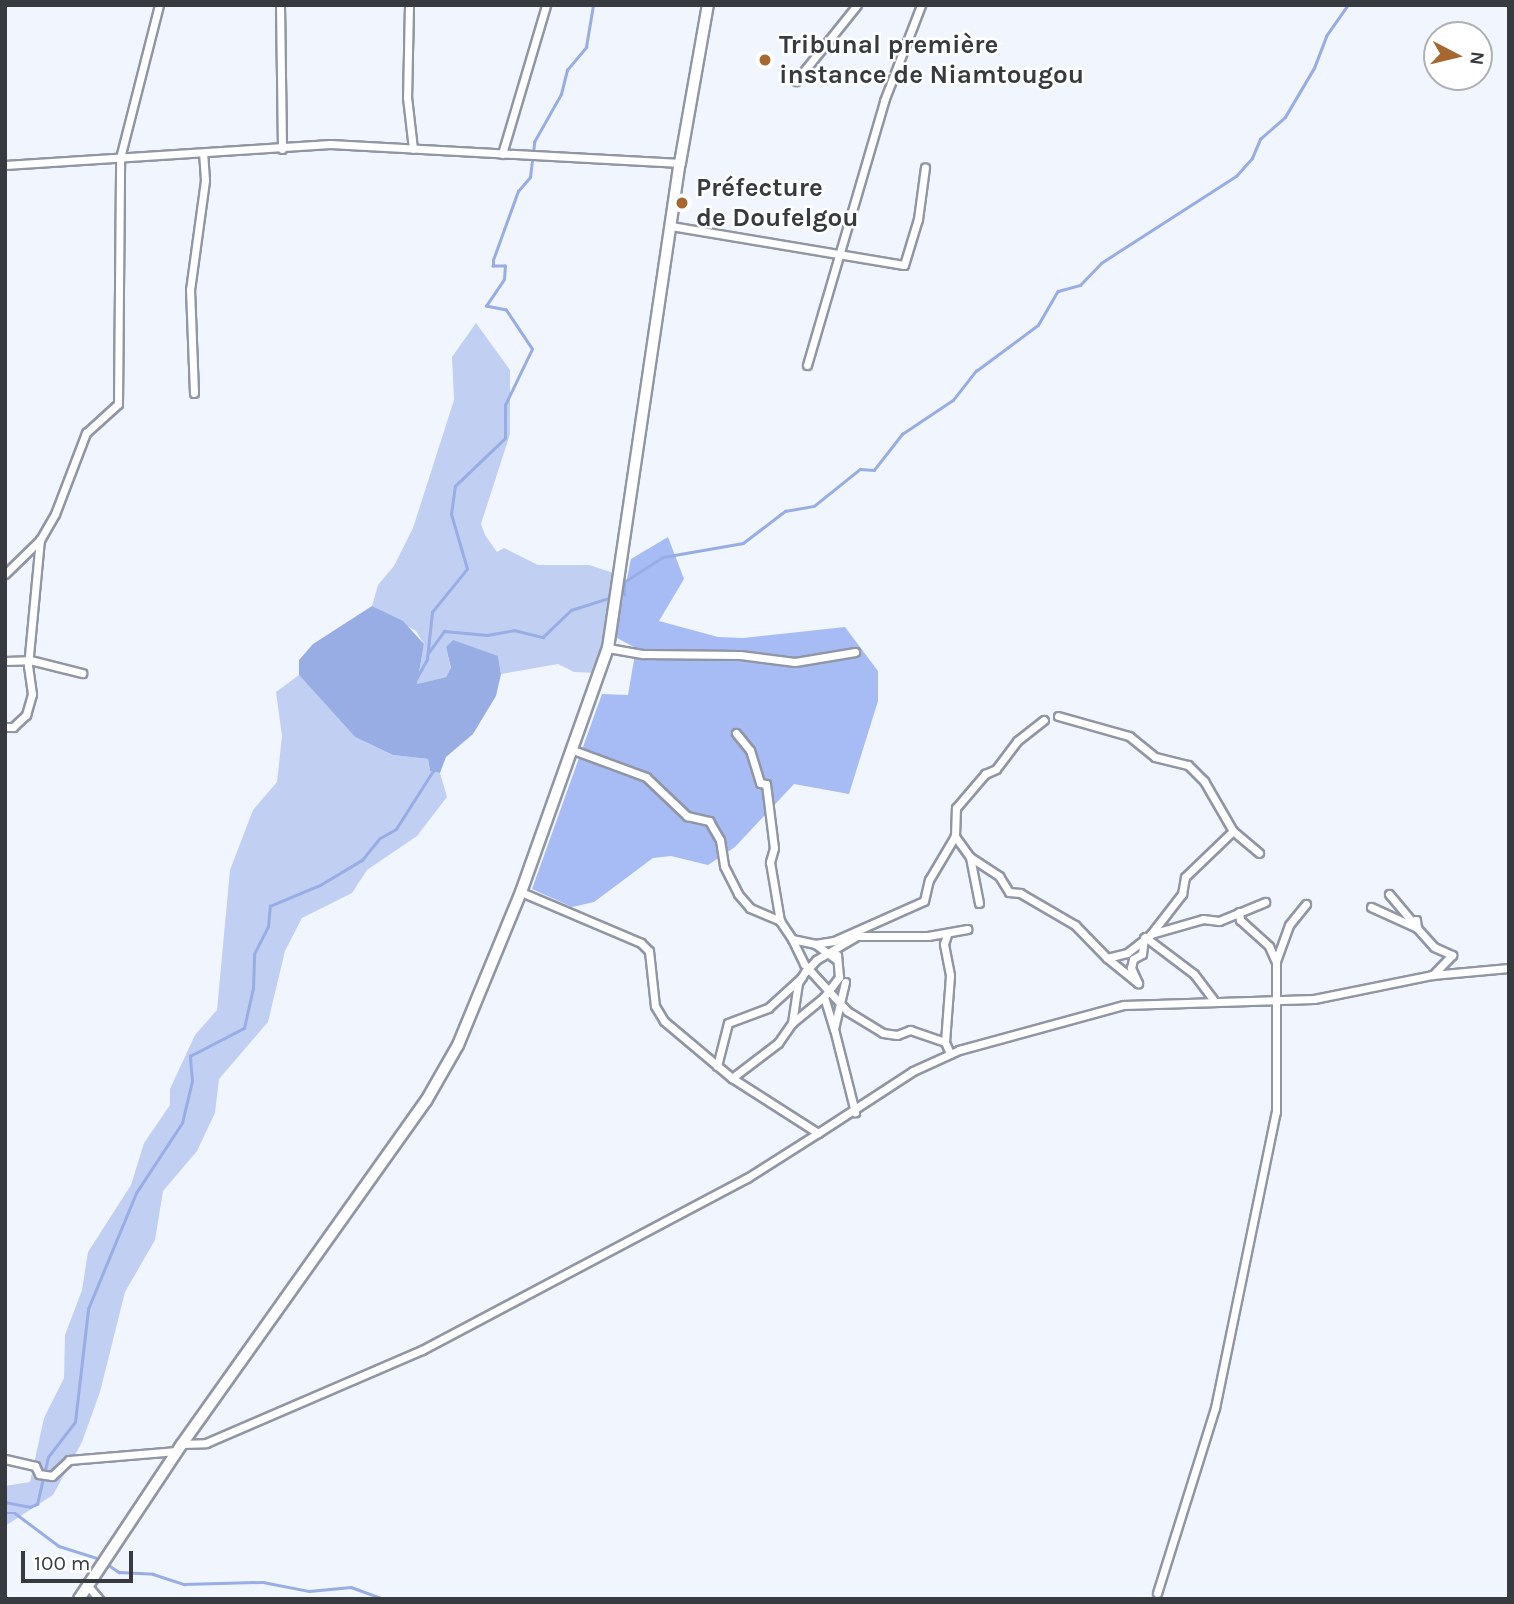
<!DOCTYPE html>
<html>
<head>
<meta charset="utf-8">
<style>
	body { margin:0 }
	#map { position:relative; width:1514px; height:1604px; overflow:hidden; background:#f1f5fe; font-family:Karla,sans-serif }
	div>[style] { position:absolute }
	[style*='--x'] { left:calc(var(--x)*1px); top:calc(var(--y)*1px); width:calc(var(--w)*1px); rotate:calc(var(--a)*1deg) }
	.green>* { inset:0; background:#c1cff3 }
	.forest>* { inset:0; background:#a7bcf5 }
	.water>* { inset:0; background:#99ade5 }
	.stream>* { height:2.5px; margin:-1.25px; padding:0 1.25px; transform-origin:1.25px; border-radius:1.25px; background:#99ade5 }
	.roads { filter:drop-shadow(2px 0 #9196a4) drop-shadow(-2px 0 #9196a4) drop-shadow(0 2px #9196a4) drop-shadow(0 -2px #9196a4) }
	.street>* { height:7px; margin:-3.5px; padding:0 3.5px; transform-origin:3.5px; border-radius:3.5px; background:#fff }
	.secondary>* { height:10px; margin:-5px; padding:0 5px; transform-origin:5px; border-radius:5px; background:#fff }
	.dots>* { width:19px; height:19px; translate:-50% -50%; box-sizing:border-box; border:4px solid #fff; border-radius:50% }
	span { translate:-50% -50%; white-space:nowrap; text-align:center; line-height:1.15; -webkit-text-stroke:5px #fff; paint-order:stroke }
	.poi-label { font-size:26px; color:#373a3f; font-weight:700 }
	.left { translate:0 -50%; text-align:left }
	.frame { position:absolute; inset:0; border:7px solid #373a3f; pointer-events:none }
	.north { position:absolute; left:1423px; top:21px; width:70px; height:70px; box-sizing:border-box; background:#fff; border:2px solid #afb0b2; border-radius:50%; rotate:97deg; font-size:19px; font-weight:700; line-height:28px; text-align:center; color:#373a3f }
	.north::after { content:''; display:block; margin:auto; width:24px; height:32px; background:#a76830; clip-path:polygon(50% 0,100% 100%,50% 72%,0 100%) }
	.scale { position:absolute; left:21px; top:1551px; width:112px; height:32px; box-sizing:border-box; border:4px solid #373a3f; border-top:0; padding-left:9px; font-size:21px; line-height:24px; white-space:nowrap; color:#373a3f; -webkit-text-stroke:5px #fff; paint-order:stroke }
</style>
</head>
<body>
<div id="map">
	<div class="green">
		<div style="clip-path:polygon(476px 323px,510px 370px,510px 434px,481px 524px,485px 535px,497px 552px,504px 548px,538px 565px,589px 565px,617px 574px,597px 673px,574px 672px,558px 664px,501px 674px,498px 656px,446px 647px,451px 669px,446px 677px,417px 684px,424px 644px,416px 631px,372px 606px,378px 585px,394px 566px,413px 528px,454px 400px,452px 357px)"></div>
		<div style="clip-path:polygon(299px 675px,355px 737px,393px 755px,428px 759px,430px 771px,440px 773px,447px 797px,417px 836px,367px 870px,352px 893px,302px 918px,285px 951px,268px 1022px,219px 1079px,215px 1113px,197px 1151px,163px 1191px,155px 1240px,125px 1292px,100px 1392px,82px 1442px,53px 1495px,5px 1526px,5px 1486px,30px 1482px,44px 1418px,64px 1378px,65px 1335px,82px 1290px,88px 1252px,131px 1185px,144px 1143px,170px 1105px,170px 1089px,195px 1035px,217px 1010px,230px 870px,253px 810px,277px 782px,282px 736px,276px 692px)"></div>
	</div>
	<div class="forest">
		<div style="clip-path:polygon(668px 537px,684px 579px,659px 621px,718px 637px,743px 638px,845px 627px,878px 671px,878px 701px,849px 794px,794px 784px,735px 847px,708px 865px,671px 856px,653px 858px,594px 902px,572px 907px,532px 889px,602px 694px,628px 695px,636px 648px,615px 637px,631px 559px)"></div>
	</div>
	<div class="water">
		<div style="clip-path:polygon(372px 606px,403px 621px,424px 644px,417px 684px,446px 677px,451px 668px,446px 647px,453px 640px,498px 656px,501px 674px,496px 696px,473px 734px,446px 757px,440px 773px,430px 771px,428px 759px,393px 755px,355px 737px,299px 675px,299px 660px,313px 644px)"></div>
	</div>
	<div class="stream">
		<div style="--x:618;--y:595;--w:6;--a:0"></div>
		<div style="--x:624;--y:595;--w:13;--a:-90"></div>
		<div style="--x:624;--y:582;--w:46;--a:-32.7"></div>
		<div style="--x:663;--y:557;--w:81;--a:-9.9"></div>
		<div style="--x:743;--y:543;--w:53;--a:-37.3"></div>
		<div style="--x:785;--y:511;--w:29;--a:-10"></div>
		<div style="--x:814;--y:506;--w:59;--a:-38.8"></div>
		<div style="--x:860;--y:469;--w:14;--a:4"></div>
		<div style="--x:874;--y:470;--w:46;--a:-52.1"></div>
		<div style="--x:902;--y:434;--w:61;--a:-33.7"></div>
		<div style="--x:953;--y:400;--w:37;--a:-52"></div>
		<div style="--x:976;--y:371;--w:77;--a:-36.6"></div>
		<div style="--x:1038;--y:325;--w:39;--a:-60"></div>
		<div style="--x:1058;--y:291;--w:23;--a:-15"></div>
		<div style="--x:1080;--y:285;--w:30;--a:-46"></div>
		<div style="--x:1101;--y:263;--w:161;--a:-32.8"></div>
		<div style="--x:1236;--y:176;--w:24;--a:-48"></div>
		<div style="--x:1252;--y:158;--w:21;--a:-67"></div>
		<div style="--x:1260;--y:139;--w:33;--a:-41"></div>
		<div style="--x:1285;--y:117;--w:57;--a:-59.4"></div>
		<div style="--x:1314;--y:68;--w:34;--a:-69"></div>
		<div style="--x:1326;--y:36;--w:38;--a:-55"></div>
		<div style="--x:429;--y:652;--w:26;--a:-54"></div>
		<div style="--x:444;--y:631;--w:43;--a:5.3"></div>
		<div style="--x:487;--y:635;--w:27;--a:-10"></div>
		<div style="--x:514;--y:630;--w:30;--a:14"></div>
		<div style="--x:543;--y:637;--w:39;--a:-44"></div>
		<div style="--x:571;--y:610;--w:43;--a:-17.6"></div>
		<div style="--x:415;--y:681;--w:25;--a:-61"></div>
		<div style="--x:427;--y:659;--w:47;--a:-83.9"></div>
		<div style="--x:432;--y:612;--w:55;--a:-50.9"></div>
		<div style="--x:467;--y:569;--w:57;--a:-106.2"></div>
		<div style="--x:451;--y:514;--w:28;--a:-82"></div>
		<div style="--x:455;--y:486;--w:69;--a:-43.8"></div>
		<div style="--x:505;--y:438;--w:33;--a:-90"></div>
		<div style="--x:505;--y:405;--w:62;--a:-64.3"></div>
		<div style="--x:532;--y:349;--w:47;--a:-123.7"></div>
		<div style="--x:506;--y:310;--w:20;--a:-169"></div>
		<div style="--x:486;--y:306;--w:32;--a:-56"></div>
		<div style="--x:504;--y:279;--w:13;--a:-86"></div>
		<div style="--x:505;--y:266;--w:12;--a:180"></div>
		<div style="--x:493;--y:266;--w:6;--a:-90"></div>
		<div style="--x:493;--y:260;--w:73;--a:-70.1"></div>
		<div style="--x:518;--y:191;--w:18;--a:-49"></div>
		<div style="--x:530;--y:177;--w:35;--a:-83"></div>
		<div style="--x:534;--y:142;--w:55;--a:-60.6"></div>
		<div style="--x:561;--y:94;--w:25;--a:-76"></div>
		<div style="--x:567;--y:70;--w:30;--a:-50"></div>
		<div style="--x:586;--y:47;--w:43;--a:-80.5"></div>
		<div style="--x:5;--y:1502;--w:25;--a:11"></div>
		<div style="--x:30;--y:1507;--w:8;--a:-23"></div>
		<div style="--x:37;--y:1504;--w:48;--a:-76.8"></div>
		<div style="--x:48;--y:1457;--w:44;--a:-52.4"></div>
		<div style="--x:75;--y:1422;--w:114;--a:-83.4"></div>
		<div style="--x:88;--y:1309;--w:126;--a:-67.5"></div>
		<div style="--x:136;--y:1193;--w:84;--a:-56.7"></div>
		<div style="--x:182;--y:1123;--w:43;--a:-76.6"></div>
		<div style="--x:192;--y:1081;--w:25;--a:-95"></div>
		<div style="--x:190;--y:1056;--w:61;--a:-27.4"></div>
		<div style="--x:244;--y:1028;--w:41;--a:-77.3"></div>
		<div style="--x:253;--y:988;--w:34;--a:-88"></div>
		<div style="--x:254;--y:954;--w:30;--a:-63"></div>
		<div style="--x:268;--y:927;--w:21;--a:-85"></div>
		<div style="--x:270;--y:906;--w:54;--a:-22.8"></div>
		<div style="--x:320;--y:885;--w:49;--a:-30.8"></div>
		<div style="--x:362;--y:860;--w:28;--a:-51"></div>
		<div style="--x:380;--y:838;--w:18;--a:-29"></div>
		<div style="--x:396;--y:829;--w:69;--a:-57.5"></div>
		<div style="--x:5;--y:1513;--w:10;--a:0"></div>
		<div style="--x:15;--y:1513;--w:55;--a:36.9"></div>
		<div style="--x:59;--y:1546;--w:43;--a:17.6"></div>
		<div style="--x:106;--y:1563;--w:16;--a:35"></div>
		<div style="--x:119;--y:1572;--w:34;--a:3"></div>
		<div style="--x:153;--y:1574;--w:33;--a:18"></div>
		<div style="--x:184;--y:1584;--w:79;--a:-1.5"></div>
		<div style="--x:263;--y:1582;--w:47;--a:11.1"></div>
		<div style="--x:309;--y:1591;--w:42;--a:-5.4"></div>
		<div style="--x:351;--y:1587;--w:35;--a:20"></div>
	</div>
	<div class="roads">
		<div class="street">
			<div style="--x:280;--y:5;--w:144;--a:89.2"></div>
			<div style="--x:409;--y:5;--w:92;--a:91.2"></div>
			<div style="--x:407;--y:97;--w:52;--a:83.4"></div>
			<div style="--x:796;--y:81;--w:97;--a:-51.2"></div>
			<div style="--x:502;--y:154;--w:155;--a:-73.5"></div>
			<div style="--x:5;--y:165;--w:326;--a:-3.7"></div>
			<div style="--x:330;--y:144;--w:351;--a:3.1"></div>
			<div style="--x:671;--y:226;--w:236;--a:9.5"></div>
			<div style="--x:904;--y:265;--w:48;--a:-73.1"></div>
			<div style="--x:918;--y:219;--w:52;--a:-82.3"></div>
			<div style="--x:807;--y:365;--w:275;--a:-73.7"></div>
			<div style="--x:884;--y:101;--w:103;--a:-68.9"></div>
			<div style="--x:194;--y:393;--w:103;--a:-92.2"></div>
			<div style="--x:190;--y:290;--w:111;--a:-82.2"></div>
			<div style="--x:205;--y:180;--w:26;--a:-94"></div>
			<div style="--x:5;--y:574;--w:49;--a:-44.2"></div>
			<div style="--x:40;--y:540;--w:30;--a:-60"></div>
			<div style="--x:55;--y:514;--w:87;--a:-69.1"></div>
			<div style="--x:86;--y:433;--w:43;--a:-42.2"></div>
			<div style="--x:118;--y:404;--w:246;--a:-89.5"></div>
			<div style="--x:120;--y:158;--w:158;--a:-75.7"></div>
			<div style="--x:608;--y:648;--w:36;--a:10"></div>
			<div style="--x:643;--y:654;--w:97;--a:0.6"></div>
			<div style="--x:740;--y:655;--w:55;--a:7.3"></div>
			<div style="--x:795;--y:662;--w:61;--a:-9.5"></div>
			<div style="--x:5;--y:661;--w:25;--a:-2"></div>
			<div style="--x:30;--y:660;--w:54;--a:14"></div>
			<div style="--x:1058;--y:716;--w:74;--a:15.7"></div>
			<div style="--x:1129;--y:736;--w:33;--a:39"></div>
			<div style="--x:1155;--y:757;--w:34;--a:14"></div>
			<div style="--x:1188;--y:765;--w:23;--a:45"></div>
			<div style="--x:1204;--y:781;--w:58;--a:59.9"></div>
			<div style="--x:1233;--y:831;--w:34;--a:40"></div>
			<div style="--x:5;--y:727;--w:8;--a:0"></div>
			<div style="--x:13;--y:727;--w:18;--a:-43"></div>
			<div style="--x:26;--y:715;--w:22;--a:-74"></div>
			<div style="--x:32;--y:694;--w:28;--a:-98"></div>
			<div style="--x:28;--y:666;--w:127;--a:-84.6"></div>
			<div style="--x:736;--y:733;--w:22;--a:51"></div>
			<div style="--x:750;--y:750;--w:34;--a:73"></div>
			<div style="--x:760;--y:783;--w:6;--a:9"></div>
			<div style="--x:766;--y:784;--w:64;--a:82.9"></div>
			<div style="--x:774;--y:848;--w:15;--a:106"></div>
			<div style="--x:770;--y:862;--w:60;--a:80.4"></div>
			<div style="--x:780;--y:921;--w:22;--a:56"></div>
			<div style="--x:792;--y:939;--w:24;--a:12"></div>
			<div style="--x:815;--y:944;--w:27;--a:36"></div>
			<div style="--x:573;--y:750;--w:78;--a:20.3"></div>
			<div style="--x:646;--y:777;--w:57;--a:43.6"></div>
			<div style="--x:687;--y:816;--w:23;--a:13"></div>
			<div style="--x:709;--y:821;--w:22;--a:60"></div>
			<div style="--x:720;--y:840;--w:26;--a:81"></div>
			<div style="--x:724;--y:866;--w:31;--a:63"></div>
			<div style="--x:738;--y:894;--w:18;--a:49"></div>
			<div style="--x:750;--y:908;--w:33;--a:23"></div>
			<div style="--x:970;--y:857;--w:35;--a:33"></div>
			<div style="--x:999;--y:876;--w:19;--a:58"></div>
			<div style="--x:1009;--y:892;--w:11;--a:5"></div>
			<div style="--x:1020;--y:893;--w:64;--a:30.2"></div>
			<div style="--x:1075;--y:925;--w:46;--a:45.9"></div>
			<div style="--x:1107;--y:958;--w:21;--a:-14"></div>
			<div style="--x:1127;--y:953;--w:31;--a:-38"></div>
			<div style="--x:1151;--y:934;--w:54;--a:-16.1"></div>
			<div style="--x:1203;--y:919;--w:16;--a:7"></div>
			<div style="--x:1219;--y:921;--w:50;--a:-22.4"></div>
			<div style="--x:521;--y:892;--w:130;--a:23"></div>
			<div style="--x:641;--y:943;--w:11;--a:45"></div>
			<div style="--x:649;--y:951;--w:55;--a:83.8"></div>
			<div style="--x:655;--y:1006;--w:17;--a:59"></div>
			<div style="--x:664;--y:1021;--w:89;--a:40"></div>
			<div style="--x:732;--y:1078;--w:102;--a:32.6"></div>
			<div style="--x:818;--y:1133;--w:113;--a:-33.1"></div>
			<div style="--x:913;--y:1071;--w:51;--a:-24.5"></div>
			<div style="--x:959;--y:1050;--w:171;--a:-15.3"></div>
			<div style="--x:1124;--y:1005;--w:190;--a:-1.8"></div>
			<div style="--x:1314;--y:999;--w:120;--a:-11.5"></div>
			<div style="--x:1432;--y:975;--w:77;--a:-5.2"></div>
			<div style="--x:1389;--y:894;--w:35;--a:50"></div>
			<div style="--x:1412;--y:921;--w:4;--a:-14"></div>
			<div style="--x:1416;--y:920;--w:8;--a:83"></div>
			<div style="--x:979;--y:903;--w:47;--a:-101.1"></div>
			<div style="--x:970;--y:857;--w:26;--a:-126"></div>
			<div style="--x:955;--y:836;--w:28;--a:-88"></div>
			<div style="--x:956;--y:808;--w:45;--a:-49.5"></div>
			<div style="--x:985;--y:774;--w:12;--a:-24"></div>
			<div style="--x:996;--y:769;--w:35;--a:-53"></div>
			<div style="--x:1017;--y:741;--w:34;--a:-38"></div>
			<div style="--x:1371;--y:907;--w:51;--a:24.5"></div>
			<div style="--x:1417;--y:928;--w:25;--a:48"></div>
			<div style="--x:1434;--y:947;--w:20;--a:24"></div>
			<div style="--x:1452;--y:955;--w:28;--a:134"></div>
			<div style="--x:1151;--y:934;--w:51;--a:-52.2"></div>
			<div style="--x:1182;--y:894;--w:17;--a:-80"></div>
			<div style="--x:1185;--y:877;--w:66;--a:-43.8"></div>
			<div style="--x:1145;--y:937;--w:61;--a:37.1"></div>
			<div style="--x:1194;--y:974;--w:34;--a:53"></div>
			<div style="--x:792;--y:939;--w:28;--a:64"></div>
			<div style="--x:804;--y:964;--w:64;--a:47.5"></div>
			<div style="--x:847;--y:1011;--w:42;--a:31.4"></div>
			<div style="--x:883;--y:1033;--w:14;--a:8"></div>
			<div style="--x:897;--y:1035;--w:14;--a:-21"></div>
			<div style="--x:910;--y:1030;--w:37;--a:19"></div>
			<div style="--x:945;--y:1042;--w:13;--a:67"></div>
			<div style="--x:815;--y:944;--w:19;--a:-9"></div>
			<div style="--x:834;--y:941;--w:98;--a:-24"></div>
			<div style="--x:924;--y:901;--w:22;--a:-77"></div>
			<div style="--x:929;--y:880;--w:51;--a:-59.4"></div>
			<div style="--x:1107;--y:958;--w:40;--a:39"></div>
			<div style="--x:1138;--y:983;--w:17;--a:-115"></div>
			<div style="--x:1131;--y:968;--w:9;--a:-77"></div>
			<div style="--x:1133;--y:959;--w:10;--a:-29"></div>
			<div style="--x:1142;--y:954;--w:16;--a:-83"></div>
			<div style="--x:1276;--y:961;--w:38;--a:-70"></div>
			<div style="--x:1289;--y:925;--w:27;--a:-51"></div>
			<div style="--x:845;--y:982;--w:48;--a:103.2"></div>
			<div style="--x:834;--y:1029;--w:86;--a:75.8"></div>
			<div style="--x:824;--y:997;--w:34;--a:73"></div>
			<div style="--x:792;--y:1023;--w:40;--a:-81.5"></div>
			<div style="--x:798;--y:983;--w:13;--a:-58"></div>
			<div style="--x:805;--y:972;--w:16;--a:-47"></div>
			<div style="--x:816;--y:960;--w:48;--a:-30.3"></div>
			<div style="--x:857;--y:936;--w:71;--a:0"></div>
			<div style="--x:928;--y:936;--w:40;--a:-10"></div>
			<div style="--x:945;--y:1042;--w:67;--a:-85.7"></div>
			<div style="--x:950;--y:975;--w:32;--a:-101"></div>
			<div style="--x:944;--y:944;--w:9;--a:-72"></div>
			<div style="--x:717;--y:1066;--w:44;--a:-75.7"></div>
			<div style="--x:728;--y:1023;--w:43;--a:-20.6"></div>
			<div style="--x:768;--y:1008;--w:46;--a:-42.4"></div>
			<div style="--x:732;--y:1078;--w:58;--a:-37.3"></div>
			<div style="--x:778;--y:1043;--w:24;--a:-55"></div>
			<div style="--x:792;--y:1023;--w:41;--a:-39.1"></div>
			<div style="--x:824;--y:997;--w:25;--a:-53"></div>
			<div style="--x:839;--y:977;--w:22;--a:-95"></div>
			<div style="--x:182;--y:1444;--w:24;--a:-2"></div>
			<div style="--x:206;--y:1443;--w:235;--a:-23.3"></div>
			<div style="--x:422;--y:1350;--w:368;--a:-27.9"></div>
			<div style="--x:747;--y:1178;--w:84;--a:-32.4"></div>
			<div style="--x:5;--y:1459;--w:31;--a:13"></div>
			<div style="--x:35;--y:1466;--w:9;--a:63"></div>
			<div style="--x:39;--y:1474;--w:13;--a:9"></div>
			<div style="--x:52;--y:1476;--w:23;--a:-43"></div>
			<div style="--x:69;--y:1460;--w:108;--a:-4.8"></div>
			<div style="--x:88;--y:1586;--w:17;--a:50"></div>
			<div style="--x:1157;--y:1593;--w:194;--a:-72.6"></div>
			<div style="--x:1215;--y:1408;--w:302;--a:-78.4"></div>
			<div style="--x:1276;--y:1112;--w:150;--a:-90"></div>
			<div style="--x:1276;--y:962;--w:17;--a:-114"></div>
			<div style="--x:1269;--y:946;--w:39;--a:-138"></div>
			<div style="--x:1240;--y:920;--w:8;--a:-97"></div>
		</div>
		<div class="secondary">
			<div style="--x:79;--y:1599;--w:186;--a:-56.4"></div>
			<div style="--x:182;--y:1444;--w:421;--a:-54.6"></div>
			<div style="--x:426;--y:1101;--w:64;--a:-60.3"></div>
			<div style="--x:458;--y:1045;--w:165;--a:-67.6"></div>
			<div style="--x:521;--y:892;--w:259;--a:-70.4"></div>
			<div style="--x:608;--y:648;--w:490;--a:-81.6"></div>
			<div style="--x:680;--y:163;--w:160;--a:-80"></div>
		</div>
	</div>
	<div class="dots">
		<div style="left:765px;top:60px;background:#a76830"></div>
		<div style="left:682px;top:203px;background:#a76830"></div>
	</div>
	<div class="poi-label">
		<span class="left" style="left:779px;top:60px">Tribunal première<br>instance de Niamtougou</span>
		<span class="left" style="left:696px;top:203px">Préfecture<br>de Doufelgou</span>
	</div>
	<div class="frame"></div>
	<div class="north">N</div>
	<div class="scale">100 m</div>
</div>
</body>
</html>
